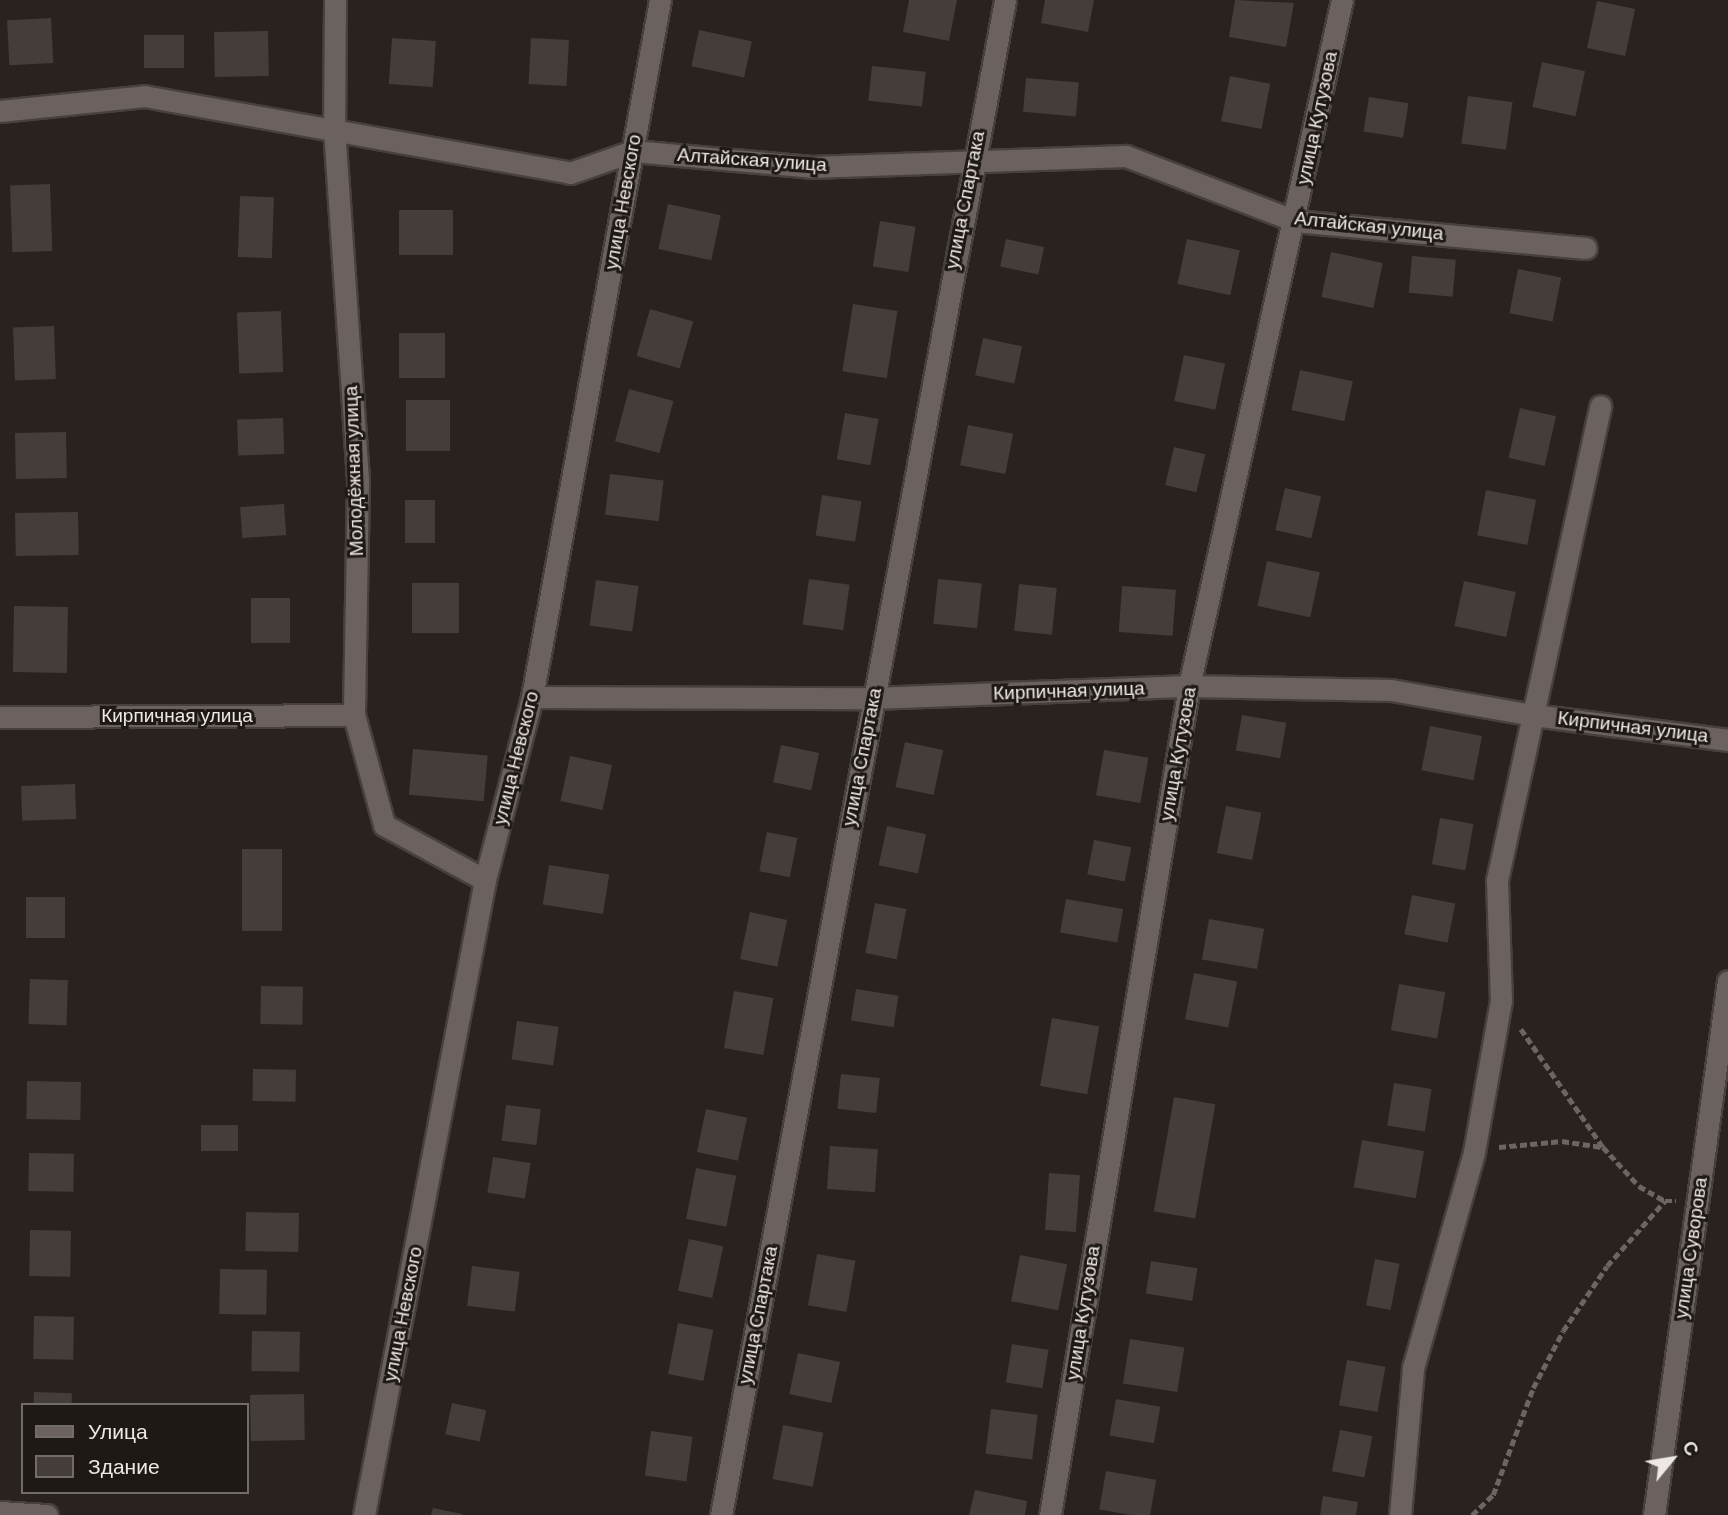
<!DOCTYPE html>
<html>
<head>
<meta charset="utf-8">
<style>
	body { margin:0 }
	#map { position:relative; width:1728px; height:1515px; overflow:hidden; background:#29221f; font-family:"DM Sans",sans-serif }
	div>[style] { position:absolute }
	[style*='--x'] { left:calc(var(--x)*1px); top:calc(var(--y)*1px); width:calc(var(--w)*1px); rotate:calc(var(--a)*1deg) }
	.building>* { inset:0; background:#453d3a; transform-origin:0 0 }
	.path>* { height:4.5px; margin-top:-2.25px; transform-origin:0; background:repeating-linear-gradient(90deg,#6c6663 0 7px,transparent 0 10.5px) }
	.roads { filter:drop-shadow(2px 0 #47403e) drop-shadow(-2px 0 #47403e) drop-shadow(0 2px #47403e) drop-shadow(0 -2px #47403e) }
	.minor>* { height:21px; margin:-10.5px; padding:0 10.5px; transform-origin:10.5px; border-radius:10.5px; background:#6b625f }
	span { translate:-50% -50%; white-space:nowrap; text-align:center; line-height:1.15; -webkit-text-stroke:6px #1f1916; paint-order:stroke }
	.street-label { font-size:19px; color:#ede8e6 }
	.legend { position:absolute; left:21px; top:1403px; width:228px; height:91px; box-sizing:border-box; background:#1f1916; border:2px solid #716c69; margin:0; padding:9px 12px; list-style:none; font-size:21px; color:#ede8e6 }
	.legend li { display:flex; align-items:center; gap:14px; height:35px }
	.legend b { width:35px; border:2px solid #716c69 }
	.north { position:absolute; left:1637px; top:1424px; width:70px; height:70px; -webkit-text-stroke:5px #1f1916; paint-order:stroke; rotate:60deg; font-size:19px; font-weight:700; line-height:28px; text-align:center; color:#ede8e6 }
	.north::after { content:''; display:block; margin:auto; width:24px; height:32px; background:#ede8e6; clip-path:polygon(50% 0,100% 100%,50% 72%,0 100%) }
</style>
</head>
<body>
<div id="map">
	<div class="building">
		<div style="clip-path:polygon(909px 0,957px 0,949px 41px,903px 32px)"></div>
		<div style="clip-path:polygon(1045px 0,1094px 0,1088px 32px,1041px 23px)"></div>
		<div style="clip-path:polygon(1235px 0,1294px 3px,1286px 47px,1229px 37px)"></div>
		<div style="left:1597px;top:1px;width:39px;height:48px;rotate:12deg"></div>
		<div style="left:51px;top:18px;width:45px;height:44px;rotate:87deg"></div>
		<div style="left:699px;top:30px;width:54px;height:37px;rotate:12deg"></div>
		<div style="left:268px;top:31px;width:45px;height:54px;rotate:89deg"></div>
		<div style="left:144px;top:35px;width:40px;height:33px"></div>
		<div style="left:392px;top:38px;width:44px;height:46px;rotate:4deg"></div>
		<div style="left:531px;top:38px;width:38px;height:46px;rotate:3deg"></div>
		<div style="left:1542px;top:62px;width:44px;height:46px;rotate:12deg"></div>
		<div style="left:872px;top:66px;width:54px;height:35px;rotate:6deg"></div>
		<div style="left:1230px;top:76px;width:41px;height:46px;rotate:11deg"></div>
		<div style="left:1026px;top:78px;width:53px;height:34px;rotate:5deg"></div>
		<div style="left:1468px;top:96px;width:45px;height:48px;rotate:8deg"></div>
		<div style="left:1369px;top:97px;width:40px;height:35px;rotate:9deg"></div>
		<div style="left:50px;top:184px;width:67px;height:40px;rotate:88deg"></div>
		<div style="left:240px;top:196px;width:34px;height:61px;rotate:2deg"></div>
		<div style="left:668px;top:204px;width:54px;height:46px;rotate:12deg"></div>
		<div style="left:399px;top:210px;width:54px;height:45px"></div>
		<div style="left:880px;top:221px;width:36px;height:46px;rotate:9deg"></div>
		<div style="left:1006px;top:239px;width:39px;height:28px;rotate:12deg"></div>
		<div style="left:1187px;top:239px;width:54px;height:46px;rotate:12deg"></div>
		<div style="left:1331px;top:252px;width:53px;height:46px;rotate:12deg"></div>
		<div style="left:1412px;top:256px;width:44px;height:37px;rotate:5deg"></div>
		<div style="left:1518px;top:269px;width:44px;height:45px;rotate:11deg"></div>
		<div style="left:853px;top:304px;width:45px;height:68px;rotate:9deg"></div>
		<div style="left:650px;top:309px;width:45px;height:49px;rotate:16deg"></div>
		<div style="left:281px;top:311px;width:61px;height:44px;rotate:88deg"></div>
		<div style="left:54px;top:326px;width:53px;height:41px;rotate:88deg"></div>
		<div style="left:399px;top:333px;width:46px;height:45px"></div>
		<div style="left:983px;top:338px;width:40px;height:38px;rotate:12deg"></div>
		<div style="left:1184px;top:355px;width:42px;height:47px;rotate:12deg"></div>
		<div style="left:1300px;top:370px;width:54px;height:41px;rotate:12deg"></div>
		<div style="left:629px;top:389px;width:46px;height:54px;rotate:15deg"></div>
		<div style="left:406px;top:400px;width:44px;height:51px"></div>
		<div style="left:1520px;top:408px;width:37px;height:51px;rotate:13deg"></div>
		<div style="left:845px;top:413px;width:34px;height:47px;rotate:10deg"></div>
		<div style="left:283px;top:418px;width:36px;height:46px;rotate:88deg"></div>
		<div style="left:968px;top:425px;width:46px;height:41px;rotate:11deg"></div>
		<div style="left:66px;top:432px;width:46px;height:51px;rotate:89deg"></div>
		<div style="left:1174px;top:447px;width:32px;height:39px;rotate:13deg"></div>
		<div style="left:610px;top:474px;width:54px;height:41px;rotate:7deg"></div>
		<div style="left:1285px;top:488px;width:37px;height:43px;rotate:13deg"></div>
		<div style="left:1486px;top:490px;width:51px;height:46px;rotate:11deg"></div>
		<div style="left:822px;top:495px;width:40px;height:41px;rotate:9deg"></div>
		<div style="left:435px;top:500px;width:43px;height:30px;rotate:90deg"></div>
		<div style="left:284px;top:504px;width:31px;height:44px;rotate:86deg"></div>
		<div style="left:78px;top:512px;width:43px;height:63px;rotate:89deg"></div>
		<div style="left:1267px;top:561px;width:54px;height:46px;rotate:12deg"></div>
		<div style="left:809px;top:579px;width:41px;height:46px;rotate:8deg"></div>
		<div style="left:938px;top:579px;width:44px;height:45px;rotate:6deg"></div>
		<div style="left:596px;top:580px;width:43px;height:46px;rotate:8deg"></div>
		<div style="left:1464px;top:581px;width:53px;height:46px;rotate:12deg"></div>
		<div style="left:412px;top:583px;width:47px;height:50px"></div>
		<div style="left:1019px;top:584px;width:38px;height:47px;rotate:6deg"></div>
		<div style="left:1122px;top:586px;width:54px;height:46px;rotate:4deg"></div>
		<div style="left:251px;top:598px;width:39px;height:45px"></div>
		<div style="left:14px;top:606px;width:54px;height:66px;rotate:1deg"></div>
		<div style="left:1242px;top:715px;width:45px;height:36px;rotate:10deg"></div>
		<div style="left:1430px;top:726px;width:53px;height:45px;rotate:11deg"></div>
		<div style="left:905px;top:742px;width:39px;height:46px;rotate:12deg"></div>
		<div style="left:781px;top:745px;width:39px;height:38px;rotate:12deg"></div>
		<div style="left:413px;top:749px;width:75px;height:46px;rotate:5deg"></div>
		<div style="left:1104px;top:750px;width:45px;height:46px;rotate:10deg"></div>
		<div style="left:570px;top:756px;width:43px;height:46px;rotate:12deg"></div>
		<div style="left:75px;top:784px;width:35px;height:54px;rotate:88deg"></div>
		<div style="left:1226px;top:806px;width:36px;height:48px;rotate:11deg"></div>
		<div style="left:1440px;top:818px;width:34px;height:47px;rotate:10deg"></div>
		<div style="left:887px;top:826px;width:40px;height:40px;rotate:12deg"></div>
		<div style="left:767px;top:832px;width:31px;height:40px;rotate:11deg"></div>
		<div style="left:1094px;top:840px;width:38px;height:35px;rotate:11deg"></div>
		<div style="left:242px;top:849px;width:40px;height:82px"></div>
		<div style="left:549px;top:865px;width:61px;height:40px;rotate:9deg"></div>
		<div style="left:1412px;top:895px;width:44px;height:40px;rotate:11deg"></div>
		<div style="left:26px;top:897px;width:39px;height:41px"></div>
		<div style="left:1066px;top:899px;width:58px;height:34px;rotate:10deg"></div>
		<div style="left:875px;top:903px;width:32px;height:51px;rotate:11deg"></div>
		<div style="left:750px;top:912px;width:38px;height:48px;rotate:12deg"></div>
		<div style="left:1209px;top:919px;width:56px;height:41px;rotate:10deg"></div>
		<div style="left:1194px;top:973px;width:44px;height:47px;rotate:11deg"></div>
		<div style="left:30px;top:979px;width:38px;height:45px;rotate:2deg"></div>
		<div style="left:1399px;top:984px;width:47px;height:47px;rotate:10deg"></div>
		<div style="left:261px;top:986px;width:42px;height:38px;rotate:1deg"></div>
		<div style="left:856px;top:989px;width:43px;height:32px;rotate:9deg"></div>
		<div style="left:734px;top:991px;width:40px;height:58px;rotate:10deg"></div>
		<div style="left:1052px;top:1018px;width:48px;height:69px;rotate:10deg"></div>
		<div style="left:517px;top:1021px;width:42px;height:39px;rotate:8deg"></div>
		<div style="left:253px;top:1069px;width:43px;height:32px;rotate:1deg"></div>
		<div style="left:841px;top:1074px;width:39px;height:35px;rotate:6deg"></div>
		<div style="left:27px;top:1081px;width:54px;height:38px;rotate:1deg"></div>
		<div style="left:1394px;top:1083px;width:38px;height:43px;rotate:9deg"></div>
		<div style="left:1174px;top:1097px;width:42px;height:116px;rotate:10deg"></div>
		<div style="left:506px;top:1105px;width:35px;height:36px;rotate:7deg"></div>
		<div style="left:706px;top:1109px;width:42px;height:44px;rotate:12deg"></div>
		<div style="left:201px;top:1125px;width:37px;height:26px"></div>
		<div style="left:1362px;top:1140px;width:63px;height:48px;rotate:10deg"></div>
		<div style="left:830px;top:1146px;width:48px;height:43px;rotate:4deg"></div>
		<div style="left:29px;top:1153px;width:45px;height:38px;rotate:1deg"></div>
		<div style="left:493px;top:1157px;width:38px;height:36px;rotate:9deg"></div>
		<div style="left:696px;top:1168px;width:41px;height:52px;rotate:11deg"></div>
		<div style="left:1049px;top:1173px;width:31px;height:57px;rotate:4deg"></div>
		<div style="left:246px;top:1212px;width:53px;height:39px;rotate:1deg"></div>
		<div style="left:30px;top:1230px;width:41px;height:46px;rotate:1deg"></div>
		<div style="left:689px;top:1239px;width:35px;height:53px;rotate:12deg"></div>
		<div style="left:817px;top:1254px;width:39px;height:52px;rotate:10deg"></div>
		<div style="left:1020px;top:1255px;width:48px;height:47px;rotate:11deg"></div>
		<div style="left:1375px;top:1259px;width:25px;height:47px;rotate:11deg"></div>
		<div style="left:1151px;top:1261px;width:47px;height:33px;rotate:9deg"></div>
		<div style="left:472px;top:1266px;width:48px;height:40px;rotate:7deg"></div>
		<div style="left:220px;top:1269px;width:47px;height:45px;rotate:1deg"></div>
		<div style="left:34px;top:1316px;width:40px;height:43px;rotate:1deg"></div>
		<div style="left:678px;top:1323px;width:36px;height:52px;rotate:11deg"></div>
		<div style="left:252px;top:1331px;width:48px;height:40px;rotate:1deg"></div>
		<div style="left:1130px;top:1339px;width:55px;height:45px;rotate:9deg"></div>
		<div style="left:1012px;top:1344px;width:37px;height:39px;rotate:9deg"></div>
		<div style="left:798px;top:1353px;width:43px;height:42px;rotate:12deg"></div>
		<div style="left:1347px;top:1360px;width:39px;height:46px;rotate:10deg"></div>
		<div style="left:34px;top:1392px;width:38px;height:13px;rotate:2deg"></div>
		<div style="left:304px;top:1394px;width:46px;height:54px;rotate:89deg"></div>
		<div style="left:1116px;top:1399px;width:45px;height:37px;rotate:10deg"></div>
		<div style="left:452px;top:1403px;width:35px;height:32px;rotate:12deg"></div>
		<div style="left:991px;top:1409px;width:47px;height:45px;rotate:7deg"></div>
		<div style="left:783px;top:1425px;width:41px;height:55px;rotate:11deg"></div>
		<div style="left:1340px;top:1430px;width:33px;height:42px;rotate:11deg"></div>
		<div style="left:651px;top:1431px;width:42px;height:45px;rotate:8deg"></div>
		<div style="left:1106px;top:1471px;width:51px;height:39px;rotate:10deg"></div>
		<div style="clip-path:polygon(975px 1490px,1027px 1501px,1025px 1515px,969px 1515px)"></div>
		<div style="clip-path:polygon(1323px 1496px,1358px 1502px,1356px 1515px,1320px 1515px)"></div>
		<div style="clip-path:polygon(433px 1508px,462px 1514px,462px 1515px,431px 1515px)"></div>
	</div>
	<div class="path">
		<div style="--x:1521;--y:1029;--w:144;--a:55.2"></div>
		<div style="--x:1603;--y:1147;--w:53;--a:47.3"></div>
		<div style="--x:1639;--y:1186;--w:30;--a:30"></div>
		<div style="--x:1499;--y:1147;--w:63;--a:-5.4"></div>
		<div style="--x:1562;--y:1141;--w:40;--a:8.5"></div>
		<div style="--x:1472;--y:1515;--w:29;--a:-44"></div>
		<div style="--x:1493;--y:1495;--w:114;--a:-69.5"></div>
		<div style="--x:1533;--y:1388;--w:64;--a:-62.2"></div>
		<div style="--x:1563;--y:1331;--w:78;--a:-55.9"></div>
		<div style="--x:1607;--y:1266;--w:87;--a:-48.3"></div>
		<div style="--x:1665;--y:1201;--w:11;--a:0"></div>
	</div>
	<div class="roads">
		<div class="minor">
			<div style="--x:335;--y:0;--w:128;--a:90.4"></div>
			<div style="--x:334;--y:128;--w:355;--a:86.1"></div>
			<div style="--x:358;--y:482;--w:233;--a:91"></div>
			<div style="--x:354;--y:715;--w:114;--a:74.7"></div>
			<div style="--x:384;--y:825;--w:115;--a:28.6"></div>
			<div style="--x:0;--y:111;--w:145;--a:-5.9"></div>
			<div style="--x:144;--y:96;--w:433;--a:10.2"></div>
			<div style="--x:570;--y:173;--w:67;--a:-19.2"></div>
			<div style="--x:633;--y:151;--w:179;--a:5.1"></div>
			<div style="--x:811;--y:167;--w:315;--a:-2"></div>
			<div style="--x:1126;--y:156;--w:181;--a:21"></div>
			<div style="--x:1295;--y:221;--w:292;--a:5.3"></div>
			<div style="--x:532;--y:697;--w:341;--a:0.2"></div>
			<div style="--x:873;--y:698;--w:316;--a:-2.2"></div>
			<div style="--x:1189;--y:686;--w:202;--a:1.1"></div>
			<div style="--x:1391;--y:690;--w:144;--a:10"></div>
			<div style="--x:1533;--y:715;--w:197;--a:7.3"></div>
			<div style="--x:0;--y:717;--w:354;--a:-0.3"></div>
			<div style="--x:0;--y:1512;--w:47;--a:3.7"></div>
			<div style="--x:364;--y:1515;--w:646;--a:-79.21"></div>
			<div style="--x:485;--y:880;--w:189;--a:-75.6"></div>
			<div style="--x:532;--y:697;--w:709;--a:-79.59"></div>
			<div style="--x:721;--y:1515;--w:1541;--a:-79.38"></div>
			<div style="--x:1050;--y:1515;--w:841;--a:-80.48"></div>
			<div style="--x:1189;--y:686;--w:703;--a:-77.43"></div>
			<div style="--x:1400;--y:1515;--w:148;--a:-84.9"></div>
			<div style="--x:1413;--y:1368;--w:224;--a:-74.2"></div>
			<div style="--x:1474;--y:1152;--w:153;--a:-79.9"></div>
			<div style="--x:1501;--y:1001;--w:121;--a:-91.9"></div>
			<div style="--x:1497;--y:880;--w:485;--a:-77.7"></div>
			<div style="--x:1654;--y:1515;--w:539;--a:-82.11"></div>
		</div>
	</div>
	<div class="street-label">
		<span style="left:1317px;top:118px;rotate:-78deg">улица Кутузова</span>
		<span style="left:752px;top:160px;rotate:4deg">Алтайская улица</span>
		<span style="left:965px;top:200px;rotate:-79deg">улица Спартака</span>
		<span style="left:623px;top:202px;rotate:-80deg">улица Невского</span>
		<span style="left:1369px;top:226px;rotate:6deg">Алтайская улица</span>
		<span style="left:354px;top:471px;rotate:-92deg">Молодёжная улица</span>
		<span style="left:1069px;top:691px;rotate:-2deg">Кирпичная улица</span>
		<span style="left:177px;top:716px">Кирпичная улица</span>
		<span style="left:1633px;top:727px;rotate:7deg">Кирпичная улица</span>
		<span style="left:1178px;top:754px;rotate:-80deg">улица Кутузова</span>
		<span style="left:862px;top:757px;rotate:-79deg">улица Спартака</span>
		<span style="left:516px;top:758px;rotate:-76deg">улица Невского</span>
		<span style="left:1691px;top:1248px;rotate:-82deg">улица Суворова</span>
		<span style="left:1083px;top:1313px;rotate:-81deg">улица Кутузова</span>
		<span style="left:403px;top:1314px;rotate:-79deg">улица Невского</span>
		<span style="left:758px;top:1315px;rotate:-79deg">улица Спартака</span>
	</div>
	<ul class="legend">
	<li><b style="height:9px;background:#6b625f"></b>Улица</li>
	<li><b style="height:19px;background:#453d3a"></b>Здание</li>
	</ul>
	<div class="north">С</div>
</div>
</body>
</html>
